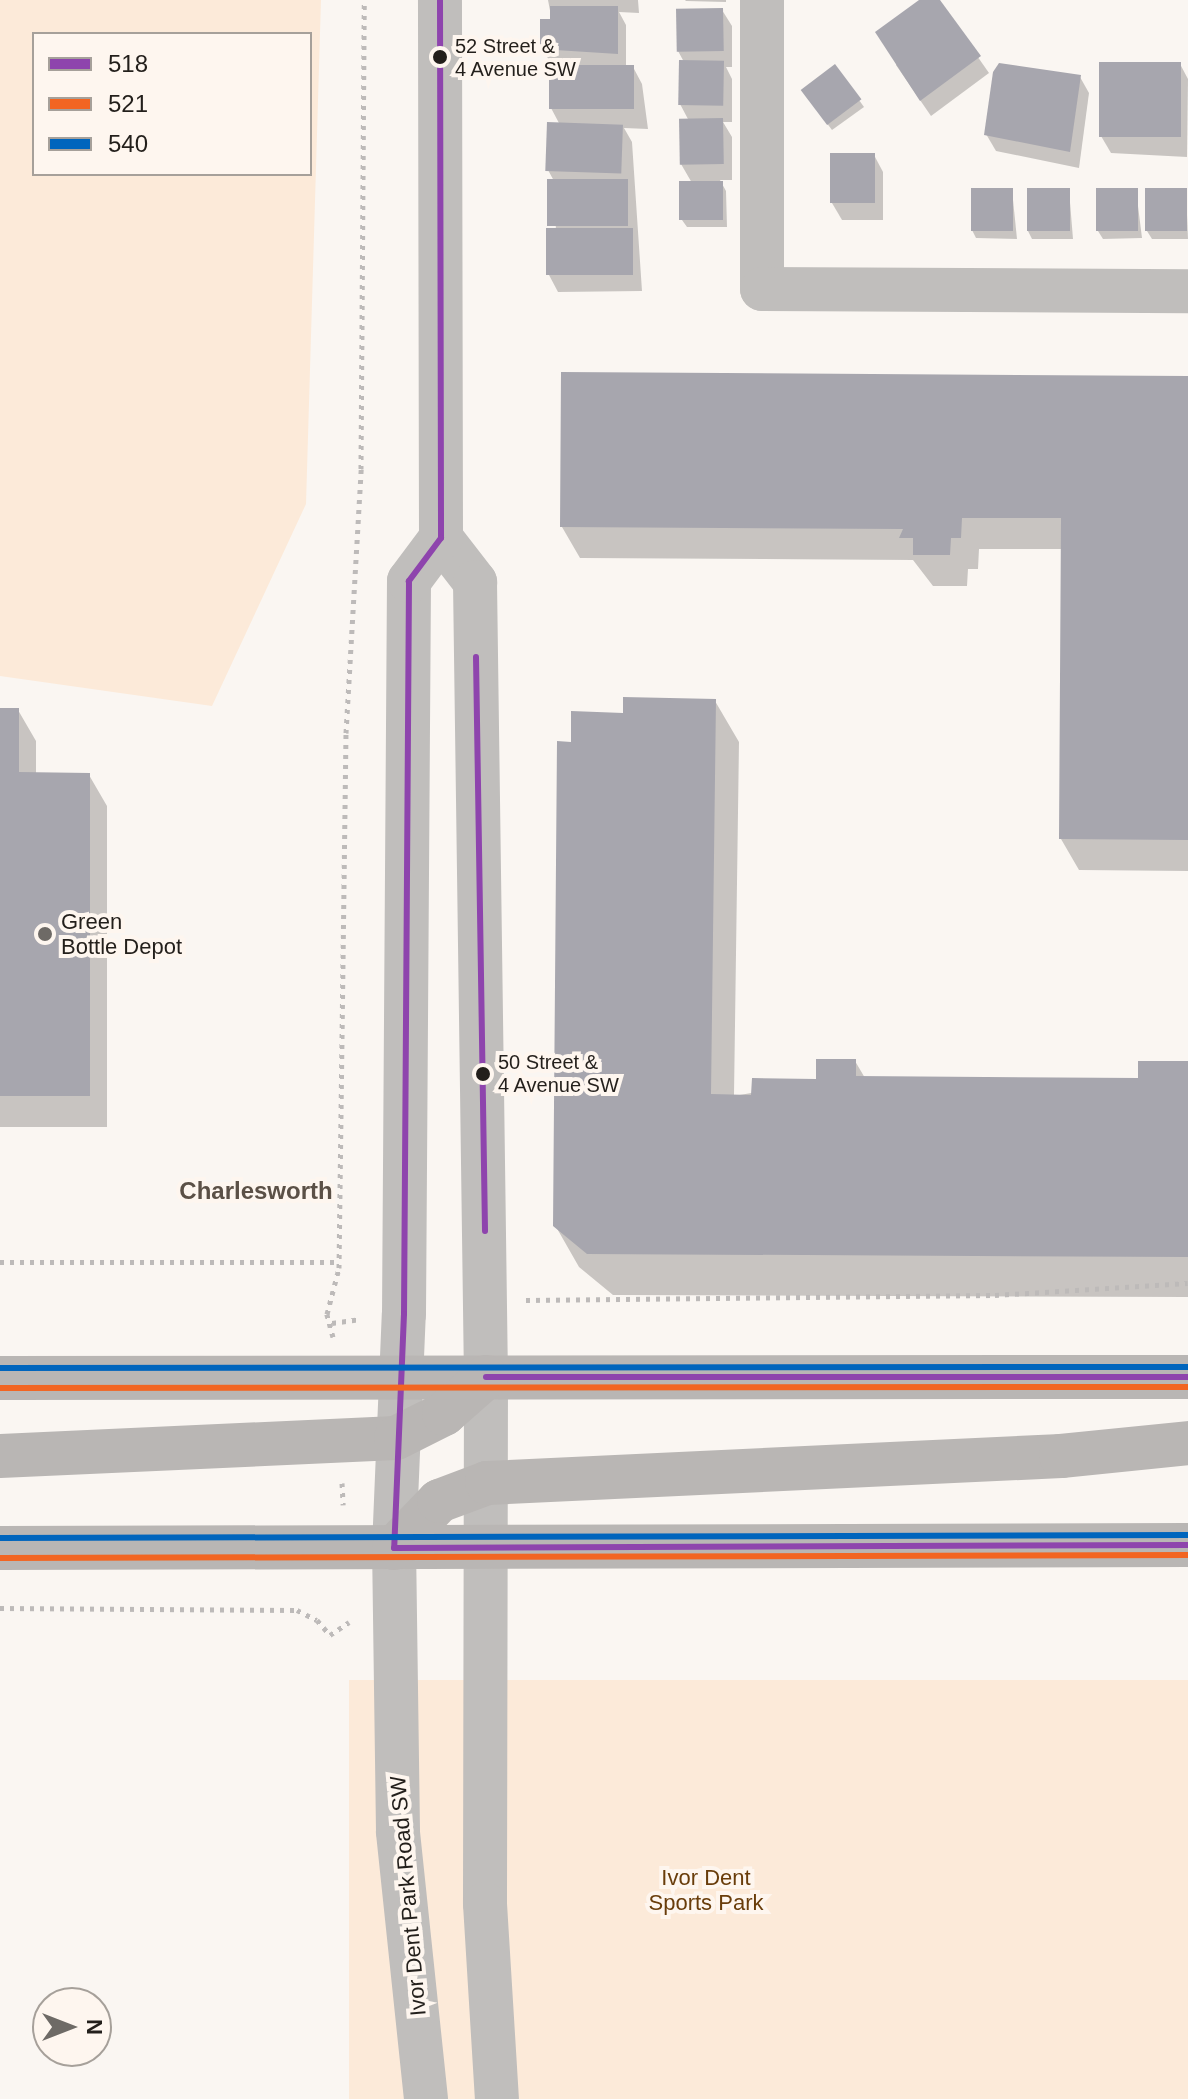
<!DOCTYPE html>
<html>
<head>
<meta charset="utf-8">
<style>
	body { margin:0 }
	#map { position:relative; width:1188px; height:2099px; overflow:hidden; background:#faf6f2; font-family:Helvetica,sans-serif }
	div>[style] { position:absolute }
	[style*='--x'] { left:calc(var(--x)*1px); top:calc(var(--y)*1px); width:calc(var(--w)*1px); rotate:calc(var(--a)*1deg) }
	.green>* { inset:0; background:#fcead9; transform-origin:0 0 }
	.shadow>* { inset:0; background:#0003 }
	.building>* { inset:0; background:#a7a6ae; transform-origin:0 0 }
	.path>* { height:5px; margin-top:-2.5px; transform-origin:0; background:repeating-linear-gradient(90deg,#bdbab9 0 4px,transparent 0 10px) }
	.minor>* { height:44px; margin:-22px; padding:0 22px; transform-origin:22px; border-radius:22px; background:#c0bebc }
	.major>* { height:44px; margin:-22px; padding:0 22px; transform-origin:22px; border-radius:22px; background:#b9b6b4 }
	.bus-1>* { height:6px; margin:-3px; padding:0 3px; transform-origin:3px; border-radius:3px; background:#8e44ad }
	.bus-2>* { height:6px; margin:-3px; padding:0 3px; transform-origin:3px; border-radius:3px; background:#f26522 }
	.bus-3>* { height:6px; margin:-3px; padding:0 3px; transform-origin:3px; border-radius:3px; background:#0065bd }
	.dots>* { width:22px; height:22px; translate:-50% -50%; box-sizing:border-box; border:4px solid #fef6ef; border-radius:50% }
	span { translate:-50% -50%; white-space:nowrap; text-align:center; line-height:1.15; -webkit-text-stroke:8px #fef6ef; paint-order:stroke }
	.bus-label { font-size:20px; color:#231f1b }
	.left { translate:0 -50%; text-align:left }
	.poi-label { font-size:22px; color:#231f1b }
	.park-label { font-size:22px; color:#693d0b }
	.street-label { font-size:22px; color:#231f1b }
	.neighbourhood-label { font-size:24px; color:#5b5046; font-weight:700 }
	.legend { position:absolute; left:32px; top:32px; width:280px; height:144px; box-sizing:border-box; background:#fef6ef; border:2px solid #a6a09a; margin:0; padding:10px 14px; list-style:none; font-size:24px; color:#231f1b }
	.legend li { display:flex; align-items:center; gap:16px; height:40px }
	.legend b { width:40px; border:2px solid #a6a09a }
	.north { position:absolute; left:32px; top:1987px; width:80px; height:80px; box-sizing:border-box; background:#fef6ef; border:2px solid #a6a09a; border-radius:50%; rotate:90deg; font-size:22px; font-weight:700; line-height:32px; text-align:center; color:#231f1b }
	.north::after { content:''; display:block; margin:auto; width:28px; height:36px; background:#6e6a66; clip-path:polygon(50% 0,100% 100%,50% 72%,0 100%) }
</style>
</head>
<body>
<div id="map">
	<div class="green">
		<div style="clip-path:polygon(evenodd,0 0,321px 0,306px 504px,212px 706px,0 676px,0 0,34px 34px,310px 34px,310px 174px,34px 174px,34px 34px)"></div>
		<div style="left:349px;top:1680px;width:839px;height:419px"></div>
	</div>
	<div class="shadow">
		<div style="clip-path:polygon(548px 0,638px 0,639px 13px,619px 12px,626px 25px,626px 67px,633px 67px,642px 84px,648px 129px,624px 128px,632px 142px,642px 291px,558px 292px,549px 275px,556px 232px,554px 181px,548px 170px,560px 125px,551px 108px,553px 67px,542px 48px,552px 21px)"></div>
		<div style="clip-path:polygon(685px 0,726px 0,726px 2px,686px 1px)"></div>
		<div style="clip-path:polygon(923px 0,938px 0,989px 73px,931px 116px,896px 65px)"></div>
		<div style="clip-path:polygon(722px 10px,732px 26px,732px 67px,726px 67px,732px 79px,732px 122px,723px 122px,732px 137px,732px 180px,720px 180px,726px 191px,727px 227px,687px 227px,682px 220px,692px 183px,681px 164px,689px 121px,680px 104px,684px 62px,678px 51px)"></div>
		<div style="clip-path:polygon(1180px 64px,1188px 79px,1187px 157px,1111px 153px,1101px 136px)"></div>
		<div style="clip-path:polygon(1080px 77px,1089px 93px,1079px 168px,996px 151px,986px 134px)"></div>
		<div style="clip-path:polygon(807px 97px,859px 100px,864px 107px,832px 130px)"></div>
		<div style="clip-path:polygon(874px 155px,883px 172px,883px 220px,842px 220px,832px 203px)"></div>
		<div style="clip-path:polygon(1012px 190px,1017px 239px,976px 238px,972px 230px)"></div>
		<div style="clip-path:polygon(1069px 190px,1073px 239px,1032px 239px,1028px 231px)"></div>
		<div style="clip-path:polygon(1136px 190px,1142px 238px,1103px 239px,1098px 231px)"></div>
		<div style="clip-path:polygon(1186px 190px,1188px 239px,1152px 239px,1147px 231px)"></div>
		<div style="clip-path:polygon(1188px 378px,1188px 871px,1079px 870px,1061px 839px,1063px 549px,979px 549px,978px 569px,968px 569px,967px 586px,933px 586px,913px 560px,580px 558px,562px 527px)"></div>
		<div style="clip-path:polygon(715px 701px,739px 742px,734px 1096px,818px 1081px,855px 1061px,865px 1078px,1140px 1080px,1188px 1064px,1188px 1297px,613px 1295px,579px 1267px,555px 1225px,573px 744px,625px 715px)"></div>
		<div style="clip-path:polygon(0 710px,18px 710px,36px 741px,36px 774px,89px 775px,107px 806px,107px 1127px,0 1127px)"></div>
	</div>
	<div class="building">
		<div style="clip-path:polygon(919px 0,940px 0,981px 56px,920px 101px,875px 32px)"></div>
		<div style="clip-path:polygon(550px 6px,618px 6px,618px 54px,540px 49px,540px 19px,550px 19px)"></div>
		<div style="left:723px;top:8px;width:43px;height:47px;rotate:89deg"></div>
		<div style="left:679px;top:60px;width:45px;height:45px;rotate:1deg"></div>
		<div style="left:1099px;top:62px;width:82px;height:75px"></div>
		<div style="clip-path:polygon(999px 63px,1081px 75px,1070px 152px,984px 135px,993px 72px)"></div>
		<div style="left:835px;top:64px;width:44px;height:43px;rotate:53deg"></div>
		<div style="left:549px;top:65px;width:85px;height:44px"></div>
		<div style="left:723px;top:118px;width:46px;height:44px;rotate:89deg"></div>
		<div style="left:547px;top:122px;width:76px;height:49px;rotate:2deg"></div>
		<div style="left:830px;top:153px;width:45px;height:50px"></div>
		<div style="left:547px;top:179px;width:81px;height:47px"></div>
		<div style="left:679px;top:181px;width:44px;height:39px"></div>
		<div style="left:971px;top:188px;width:42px;height:43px"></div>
		<div style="left:1027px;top:188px;width:43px;height:43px"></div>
		<div style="left:1096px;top:188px;width:42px;height:43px"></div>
		<div style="left:1145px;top:188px;width:42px;height:43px"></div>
		<div style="left:633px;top:228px;width:47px;height:87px;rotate:90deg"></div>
		<div style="clip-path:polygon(561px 372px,1188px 376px,1188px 840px,1059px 839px,1061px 518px,962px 518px,961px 538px,951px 538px,950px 555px,913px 555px,913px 538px,899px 538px,903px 529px,560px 527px)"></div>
		<div style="clip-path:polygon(623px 697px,716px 699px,711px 1094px,751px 1095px,752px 1078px,816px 1079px,816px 1059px,856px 1059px,856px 1076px,1138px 1078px,1138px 1061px,1188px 1061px,1188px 1257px,587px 1254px,553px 1226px,557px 741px,571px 742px,571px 711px,623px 713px)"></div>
		<div style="clip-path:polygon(0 708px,19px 708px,19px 772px,90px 773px,90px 1096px,0 1096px)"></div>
	</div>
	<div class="path">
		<div style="--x:0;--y:1262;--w:339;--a:0"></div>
		<div style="--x:526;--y:1300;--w:469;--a:-0.6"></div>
		<div style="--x:995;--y:1295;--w:193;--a:-3.6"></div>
		<div style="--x:332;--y:1323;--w:29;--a:-8"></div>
		<div style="--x:333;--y:1337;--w:24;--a:-105"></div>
		<div style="--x:327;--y:1314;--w:48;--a:-75.4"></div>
		<div style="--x:339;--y:1268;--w:535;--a:-89.25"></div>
		<div style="--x:346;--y:733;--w:264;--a:-86.7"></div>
		<div style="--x:361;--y:469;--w:469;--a:-89.6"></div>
		<div style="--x:342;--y:1483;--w:22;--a:87"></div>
		<div style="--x:0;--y:1608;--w:297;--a:0.4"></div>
		<div style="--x:297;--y:1610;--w:22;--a:27"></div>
		<div style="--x:317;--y:1620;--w:20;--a:49"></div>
		<div style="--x:330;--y:1635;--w:23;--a:-34"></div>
	</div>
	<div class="minor">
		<div style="--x:762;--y:0;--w:289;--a:90"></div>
		<div style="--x:762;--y:289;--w:426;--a:0.3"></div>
		<div style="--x:441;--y:538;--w:56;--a:52.3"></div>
		<div style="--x:475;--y:582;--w:795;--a:89.21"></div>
		<div style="--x:486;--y:1377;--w:527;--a:90.11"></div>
		<div style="--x:485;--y:1904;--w:195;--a:86.5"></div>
		<div style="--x:426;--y:2099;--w:269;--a:-96"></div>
		<div style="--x:398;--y:1831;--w:283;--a:-90.8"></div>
		<div style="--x:394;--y:1548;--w:234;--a:-87.6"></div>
		<div style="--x:404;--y:1314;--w:733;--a:-89.61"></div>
		<div style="--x:409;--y:581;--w:54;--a:-53.3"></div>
		<div style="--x:441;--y:538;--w:538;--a:-90.11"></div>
	</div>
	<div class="major">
		<div style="--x:0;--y:1378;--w:1188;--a:-0.05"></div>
		<div style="--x:0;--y:1456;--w:396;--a:-2.6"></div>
		<div style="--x:396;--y:1438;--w:54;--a:-26.6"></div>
		<div style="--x:444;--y:1414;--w:56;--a:-41.4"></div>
		<div style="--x:0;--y:1548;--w:1188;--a:-0.14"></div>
		<div style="--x:394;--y:1548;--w:65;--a:-46.2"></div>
		<div style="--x:439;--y:1501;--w:51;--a:-20.6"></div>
		<div style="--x:487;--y:1483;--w:575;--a:-2.69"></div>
		<div style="--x:1061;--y:1456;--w:128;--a:-5.8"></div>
	</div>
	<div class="bus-1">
		<div style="--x:440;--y:0;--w:538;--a:89.89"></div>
		<div style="--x:441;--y:538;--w:54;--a:126.7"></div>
		<div style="--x:409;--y:581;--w:733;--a:90.39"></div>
		<div style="--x:404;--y:1314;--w:234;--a:92.4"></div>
		<div style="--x:394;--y:1548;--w:794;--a:-0.22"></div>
		<div style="--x:476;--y:657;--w:574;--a:89.1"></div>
		<div style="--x:486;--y:1377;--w:702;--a:0"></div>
	</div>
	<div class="bus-2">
		<div style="--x:0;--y:1388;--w:1188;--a:-0.05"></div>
		<div style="--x:0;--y:1558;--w:1188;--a:-0.14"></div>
	</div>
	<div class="bus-3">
		<div style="--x:0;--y:1368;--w:1188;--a:-0.05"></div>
		<div style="--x:0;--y:1538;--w:1188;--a:-0.14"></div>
	</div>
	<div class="dots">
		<div style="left:440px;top:57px;background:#231f1b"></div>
		<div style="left:45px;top:934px;background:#6e6a66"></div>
		<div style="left:483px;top:1074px;background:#231f1b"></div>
	</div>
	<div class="bus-label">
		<span class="left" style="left:455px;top:58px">52 Street &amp;<br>4 Avenue SW</span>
		<span class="left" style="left:498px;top:1074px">50 Street &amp;<br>4 Avenue SW</span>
	</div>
	<div class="poi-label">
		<span class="left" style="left:61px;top:934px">Green<br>Bottle Depot</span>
	</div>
	<div class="park-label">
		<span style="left:706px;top:1890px">Ivor Dent<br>Sports Park</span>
	</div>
	<div class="street-label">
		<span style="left:408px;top:1896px;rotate:-95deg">Ivor Dent Park Road SW</span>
	</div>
	<div class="neighbourhood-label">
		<span style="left:256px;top:1191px">Charlesworth</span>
	</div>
	<ul class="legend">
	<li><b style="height:10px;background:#8e44ad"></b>518</li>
	<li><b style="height:10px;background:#f26522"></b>521</li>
	<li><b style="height:10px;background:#0065bd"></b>540</li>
	</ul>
	<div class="north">N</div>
</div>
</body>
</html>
